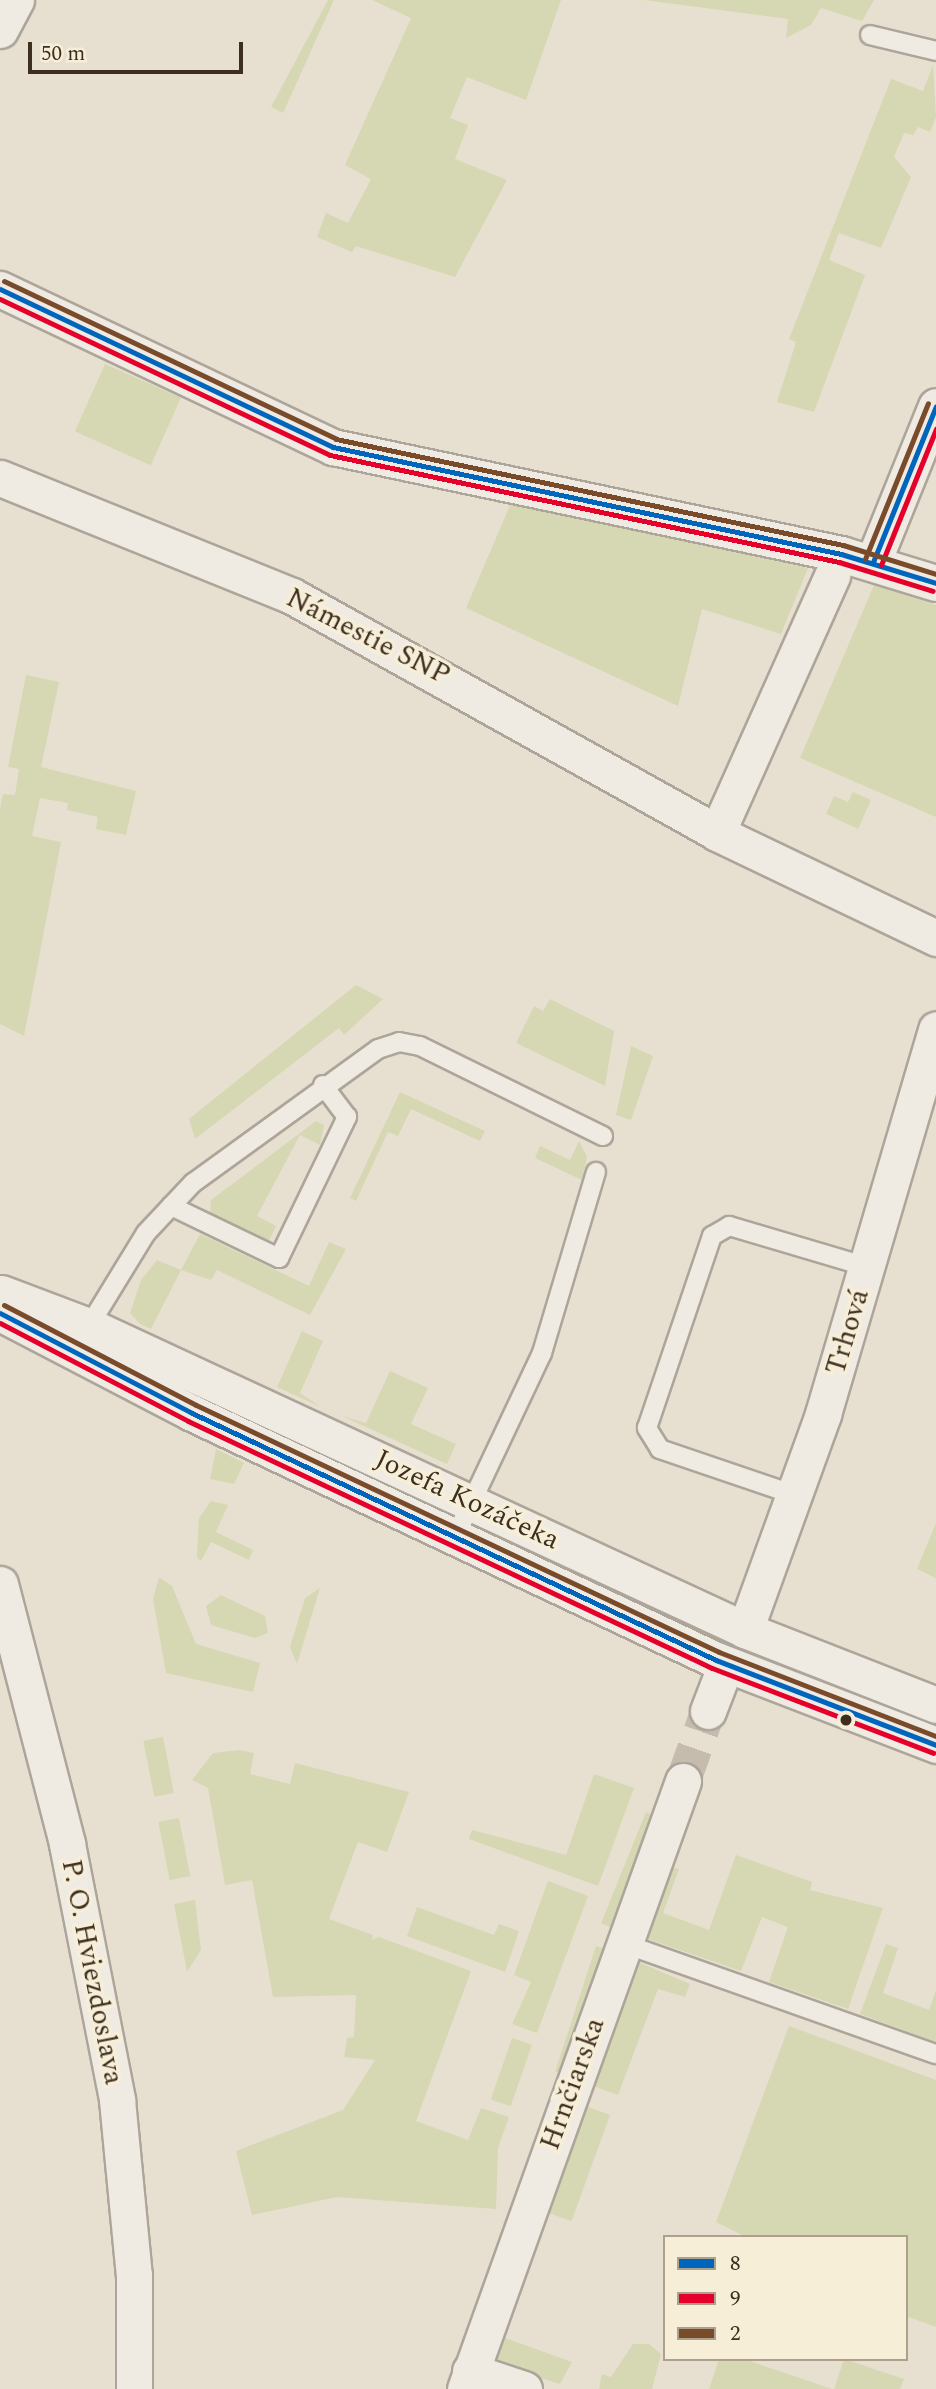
<!DOCTYPE html>
<html>
<head>
<meta charset="utf-8">
<style>
	body { margin:0 }
	#map { position:relative; width:936px; height:2389px; overflow:hidden; background:#e7e0d1; font-family:Spectral,serif }
	div>[style] { position:absolute }
	[style*='--x'] { left:calc(var(--x)*1px); top:calc(var(--y)*1px); width:calc(var(--w)*1px); rotate:calc(var(--a)*1deg) }
	.green>* { inset:0; background:#d6d7b3; transform-origin:0 0 }
	.street-tunnel>* { height:35px; margin-top:-17.5px; transform-origin:0; background:repeating-linear-gradient(90deg,#c5bcae 0 35px,transparent 0 53px) }
	.roads { filter:drop-shadow(2px 0 #ada599) drop-shadow(-2px 0 #ada599) drop-shadow(0 2px #ada599) drop-shadow(0 -2px #ada599) }
	.lane>* { height:18px; margin:-9px; padding:0 9px; transform-origin:9px; border-radius:9px; background:#efebe3 }
	.street>* { height:35px; margin:-17.5px; padding:0 17.5px; transform-origin:17.5px; border-radius:17.5px; background:#efebe3 }
	.bus-1>* { height:5px; margin:-2.5px; padding:0 2.5px; transform-origin:2.5px; border-radius:2.5px; background:#0065bd }
	.bus-2>* { height:5px; margin:-2.5px; padding:0 2.5px; transform-origin:2.5px; border-radius:2.5px; background:#e4002b }
	.bus-3>* { height:5px; margin:-2.5px; padding:0 2.5px; transform-origin:2.5px; border-radius:2.5px; background:#7a4b2a }
	.dots>* { width:19px; height:19px; translate:-50% -50%; box-sizing:border-box; border:4px solid #f7eed8; border-radius:50% }
	span { translate:-50% -50%; white-space:nowrap; text-align:center; line-height:1.15; -webkit-text-stroke:7px #f7eed8; paint-order:stroke }
	.street-label { font-size:28px; color:#3d2e20 }
	.legend { position:absolute; left:663px; top:2235px; width:245px; height:126px; box-sizing:border-box; background:#f7eed8; border:2px solid #ada18e; margin:0; padding:9px 12px; list-style:none; font-size:21px; color:#3d2e20 }
	.legend li { display:flex; align-items:center; gap:14px; height:35px }
	.legend b { width:35px; border:2px solid #ada18e }
	.scale { position:absolute; left:28px; top:42px; width:215px; height:32px; box-sizing:border-box; border:4px solid #3d2e20; border-top:0; padding-left:9px; font-size:21px; line-height:24px; white-space:nowrap; color:#3d2e20; -webkit-text-stroke:5px #f7eed8; paint-order:stroke }
</style>
</head>
<body>
<div id="map">
	<div class="green">
		<div style="clip-path:polygon(328px 0,334px 0,283px 113px,271px 107px)"></div>
		<div style="clip-path:polygon(372px 0,561px 0,526px 100px,467px 77px,450px 118px,468px 125px,455px 159px,507px 180px,455px 277px,356px 246px,352px 252px,317px 237px,326px 213px,348px 223px,371px 179px,345px 165px,411px 18px)"></div>
		<div style="clip-path:polygon(644px 0,874px 0,862px 21px,821px 8px,811px 25px,786px 38px,788px 19px)"></div>
		<div style="clip-path:polygon(933px 65px,936px 117px,930px 132px,918px 127px,913px 135px,904px 133px,894px 157px,911px 177px,881px 248px,839px 233px,829px 260px,865px 275px,814px 412px,777px 402px,796px 342px,789px 339px,891px 79px,923px 91px)"></div>
		<div style="left:105px;top:364px;width:83px;height:74px;rotate:24deg"></div>
		<div style="clip-path:polygon(511px 503px,527px 506px,808px 568px,781px 634px,702px 609px,678px 706px,466px 608px)"></div>
		<div style="clip-path:polygon(874px 585px,936px 605px,936px 817px,800px 758px)"></div>
		<div style="clip-path:polygon(26px 675px,59px 682px,41px 767px,136px 791px,126px 835px,96px 829px,98px 817px,67px 810px,68px 803px,40px 798px,32px 836px,61px 842px,24px 1036px,0 1024px,0 809px,3px 794px,15px 795px,19px 769px,8px 767px)"></div>
		<div style="clip-path:polygon(853px 792px,871px 800px,858px 829px,826px 814px,834px 796px,848px 802px)"></div>
		<div style="clip-path:polygon(356px 985px,383px 999px,344px 1035px,339px 1028px,195px 1139px,189px 1119px)"></div>
		<div style="clip-path:polygon(550px 999px,614px 1031px,605px 1086px,516px 1043px,534px 1006px,543px 1011px)"></div>
		<div style="clip-path:polygon(631px 1046px,653px 1056px,631px 1120px,616px 1115px)"></div>
		<div style="clip-path:polygon(400px 1092px,485px 1131px,480px 1141px,411px 1109px,398px 1136px,388px 1132px,356px 1201px,350px 1198px)"></div>
		<div style="clip-path:polygon(316px 1121px,324px 1125px,320px 1145px,300px 1135px,257px 1216px,276px 1226px,268px 1243px,210px 1216px,211px 1200px)"></div>
		<div style="clip-path:polygon(579px 1141px,587px 1157px,582px 1180px,535px 1158px,540px 1146px,570px 1160px)"></div>
		<div style="clip-path:polygon(200px 1234px,309px 1286px,329px 1242px,346px 1249px,310px 1315px,217px 1270px,211px 1280px,181px 1270px,151px 1329px,140px 1324px,130px 1313px,141px 1280px,157px 1260px,181px 1270px)"></div>
		<div style="clip-path:polygon(302px 1331px,323px 1341px,300px 1393px,321px 1407px,277px 1387px)"></div>
		<div style="clip-path:polygon(390px 1371px,428px 1388px,411px 1424px,456px 1444px,447px 1464px,342px 1416px,366px 1423px)"></div>
		<div style="clip-path:polygon(216px 1449px,244px 1463px,234px 1484px,210px 1479px)"></div>
		<div style="clip-path:polygon(211px 1501px,228px 1505px,216px 1532px,253px 1550px,249px 1560px,211px 1542px,201px 1561px,197px 1557px,199px 1518px)"></div>
		<div style="clip-path:polygon(936px 1523px,936px 1578px,917px 1569px)"></div>
		<div style="clip-path:polygon(159px 1577px,172px 1586px,196px 1644px,260px 1663px,253px 1692px,166px 1673px,153px 1599px)"></div>
		<div style="clip-path:polygon(320px 1588px,297px 1664px,290px 1647px,305px 1598px)"></div>
		<div style="clip-path:polygon(221px 1595px,265px 1616px,268px 1633px,255px 1638px,211px 1625px,206px 1606px)"></div>
		<div style="left:163px;top:1737px;width:57px;height:20px;rotate:79deg"></div>
		<div style="clip-path:polygon(240px 1750px,254px 1753px,250px 1774px,290px 1784px,295px 1763px,409px 1792px,387px 1852px,358px 1842px,329px 1919px,373px 1935px,372px 1940px,379px 1937px,471px 1971px,416px 2121px,468px 2140px,481px 2108px,509px 2117px,498px 2148px,496px 2209px,337px 2197px,252px 2215px,236px 2151px,343px 2110px,375px 2060px,344px 2057px,347px 2038px,354px 2037px,356px 1995px,273px 1997px,252px 1880px,225px 1885px,208px 1788px,192px 1780px,213px 1753px)"></div>
		<div style="clip-path:polygon(594px 1774px,634px 1788px,598px 1886px,469px 1839px,472px 1830px,566px 1855px)"></div>
		<div style="left:646px;top:1812px;width:16px;height:120px;rotate:22deg"></div>
		<div style="left:179px;top:1818px;width:59px;height:21px;rotate:79deg"></div>
		<div style="clip-path:polygon(736px 1855px,812px 1882px,810px 1890px,883px 1908px,848px 2009px,769px 1982px,788px 1927px,762px 1917px,741px 1971px,642px 1937px,660px 1863px,679px 1869px,663px 1913px,709px 1930px)"></div>
		<div style="clip-path:polygon(548px 1881px,588px 1896px,537px 2033px,512px 2024px,531px 1982px,514px 1975px)"></div>
		<div style="clip-path:polygon(195px 1900px,201px 1950px,187px 1972px,174px 1904px)"></div>
		<div style="clip-path:polygon(417px 1907px,494px 1935px,499px 1924px,519px 1931px,505px 1972px,407px 1936px)"></div>
		<div style="clip-path:polygon(886px 1944px,898px 1948px,883px 1993px,929px 2010px,936px 1990px,936px 2042px,860px 2014px)"></div>
		<div style="left:596px;top:1946px;width:16px;height:132px;rotate:18deg"></div>
		<div style="clip-path:polygon(638px 1962px,690px 1984px,685px 1997px,658px 1989px,618px 2095px,588px 2084px)"></div>
		<div style="clip-path:polygon(789px 2026px,936px 2080px,936px 2327px,906px 2316px,906px 2237px,746px 2237px,716px 2222px)"></div>
		<div style="left:512px;top:2038px;width:21px;height:65px;rotate:19deg"></div>
		<div style="left:580px;top:2104px;width:32px;height:113px;rotate:20deg"></div>
		<div style="clip-path:polygon(536px 2222px,544px 2225px,505px 2338px,572px 2362px,560px 2384px,492px 2363px)"></div>
		<div style="clip-path:polygon(633px 2344px,649px 2344px,661px 2354px,652px 2389px,599px 2389px,602px 2374px,611px 2377px)"></div>
		<div style="clip-path:polygon(719px 2359px,744px 2359px,832px 2389px,709px 2389px)"></div>
		<div style="clip-path:polygon(844px 2359px,904px 2379px,900px 2389px,834px 2389px)"></div>
	</div>
	<div class="street-tunnel">
		<div style="--x:683;--y:1781;--w:74;--a:-70.3"></div>
	</div>
	<div class="roads">
		<div class="lane">
			<div style="--x:870;--y:35;--w:68;--a:13.6"></div>
			<div style="--x:171;--y:1206;--w:120;--a:25.7"></div>
			<div style="--x:279;--y:1258;--w:157;--a:-64.3"></div>
			<div style="--x:347;--y:1117;--w:40;--a:-127"></div>
			<div style="--x:89;--y:1326;--w:109;--a:-58.5"></div>
			<div style="--x:146;--y:1233;--w:69;--a:-46.8"></div>
			<div style="--x:193;--y:1183;--w:228;--a:-35.9"></div>
			<div style="--x:378;--y:1049;--w:22;--a:-18"></div>
			<div style="--x:399;--y:1042;--w:21;--a:11"></div>
			<div style="--x:420;--y:1046;--w:204;--a:26.2"></div>
			<div style="--x:795;--y:1495;--w:143;--a:-161.2"></div>
			<div style="--x:660;--y:1449;--w:25;--a:-122"></div>
			<div style="--x:647;--y:1428;--w:203;--a:-71.3"></div>
			<div style="--x:712;--y:1236;--w:20;--a:-30"></div>
			<div style="--x:729;--y:1226;--w:144;--a:16.5"></div>
			<div style="--x:456;--y:1535;--w:201;--a:-64.7"></div>
			<div style="--x:542;--y:1353;--w:189;--a:-73.4"></div>
			<div style="--x:625;--y:1944;--w:330;--a:19.5"></div>
		</div>
		<div class="street">
			<div style="--x:0;--y:30;--w:34;--a:-62"></div>
			<div style="--x:0;--y:289;--w:369;--a:25.4"></div>
			<div style="--x:333;--y:447;--w:519;--a:11.89"></div>
			<div style="--x:841;--y:554;--w:99;--a:17"></div>
			<div style="--x:0;--y:478;--w:315;--a:22"></div>
			<div style="--x:292;--y:596;--w:487;--a:29.1"></div>
			<div style="--x:717;--y:833;--w:243;--a:25.6"></div>
			<div style="--x:873;--y:562;--w:168;--a:-68"></div>
			<div style="--x:717;--y:833;--w:282;--a:-65.9"></div>
			<div style="--x:1;--y:1293;--w:94;--a:20.6"></div>
			<div style="--x:89;--y:1326;--w:723;--a:24.86"></div>
			<div style="--x:745;--y:1630;--w:205;--a:21.4"></div>
			<div style="--x:0;--y:1313;--w:216;--a:27.5"></div>
			<div style="--x:192;--y:1413;--w:579;--a:25.24"></div>
			<div style="--x:716;--y:1660;--w:236;--a:21.1"></div>
			<div style="--x:0;--y:1584;--w:268;--a:75.5"></div>
			<div style="--x:67;--y:1844;--w:261;--a:78.9"></div>
			<div style="--x:117;--y:2100;--w:176;--a:84.5"></div>
			<div style="--x:134;--y:2275;--w:114;--a:90"></div>
			<div style="--x:745;--y:1630;--w:230;--a:-70.1"></div>
			<div style="--x:823;--y:1414;--w:401;--a:-73.6"></div>
			<div style="--x:708;--y:1711;--w:50;--a:-69"></div>
			<div style="--x:470;--y:2371;--w:57;--a:18.4"></div>
			<div style="--x:465;--y:2389;--w:646;--a:-70.27"></div>
		</div>
	</div>
	<div class="bus-1">
		<div style="--x:0;--y:289;--w:369;--a:25.4"></div>
		<div style="--x:333;--y:447;--w:519;--a:11.89"></div>
		<div style="--x:841;--y:554;--w:99;--a:17"></div>
		<div style="--x:873;--y:562;--w:168;--a:-68"></div>
		<div style="--x:0;--y:1313;--w:216;--a:27.5"></div>
		<div style="--x:192;--y:1413;--w:579;--a:25.24"></div>
		<div style="--x:716;--y:1660;--w:236;--a:21.1"></div>
	</div>
	<div class="bus-2">
		<div style="--x:0;--y:299;--w:365;--a:25.3"></div>
		<div style="--x:330;--y:455;--w:520;--a:11.87"></div>
		<div style="--x:839;--y:562;--w:98;--a:17.1"></div>
		<div style="--x:881;--y:565;--w:147;--a:-68"></div>
		<div style="--x:0;--y:1323;--w:212;--a:27.5"></div>
		<div style="--x:188;--y:1421;--w:579;--a:25.24"></div>
		<div style="--x:712;--y:1668;--w:237;--a:21"></div>
	</div>
	<div class="bus-3">
		<div style="--x:4;--y:281;--w:368;--a:25.4"></div>
		<div style="--x:336;--y:439;--w:518;--a:11.81"></div>
		<div style="--x:843;--y:545;--w:97;--a:17.3"></div>
		<div style="--x:865;--y:559;--w:168;--a:-68"></div>
		<div style="--x:4;--y:1305;--w:216;--a:27.5"></div>
		<div style="--x:196;--y:1405;--w:578;--a:25.28"></div>
		<div style="--x:719;--y:1652;--w:233;--a:21.2"></div>
	</div>
	<div class="dots">
		<div style="left:846px;top:1720px;background:#3d2e20"></div>
	</div>
	<div class="street-label">
		<span style="left:368px;top:637px;rotate:27deg">Námestie SNP</span>
		<span style="left:848px;top:1332px;rotate:-73deg">Trhová</span>
		<span style="left:467px;top:1500px;rotate:25deg">Jozefa Kozáčeka</span>
		<span style="left:92px;top:1972px;rotate:79deg">P. O. Hviezdoslava</span>
		<span style="left:573px;top:2084px;rotate:-70deg">Hrnčiarska</span>
	</div>
	<ul class="legend">
	<li><b style="height:9px;background:#0065bd"></b>8</li>
	<li><b style="height:9px;background:#e4002b"></b>9</li>
	<li><b style="height:9px;background:#7a4b2a"></b>2</li>
	</ul>
	<div class="scale">50 m</div>
</div>
</body>
</html>
